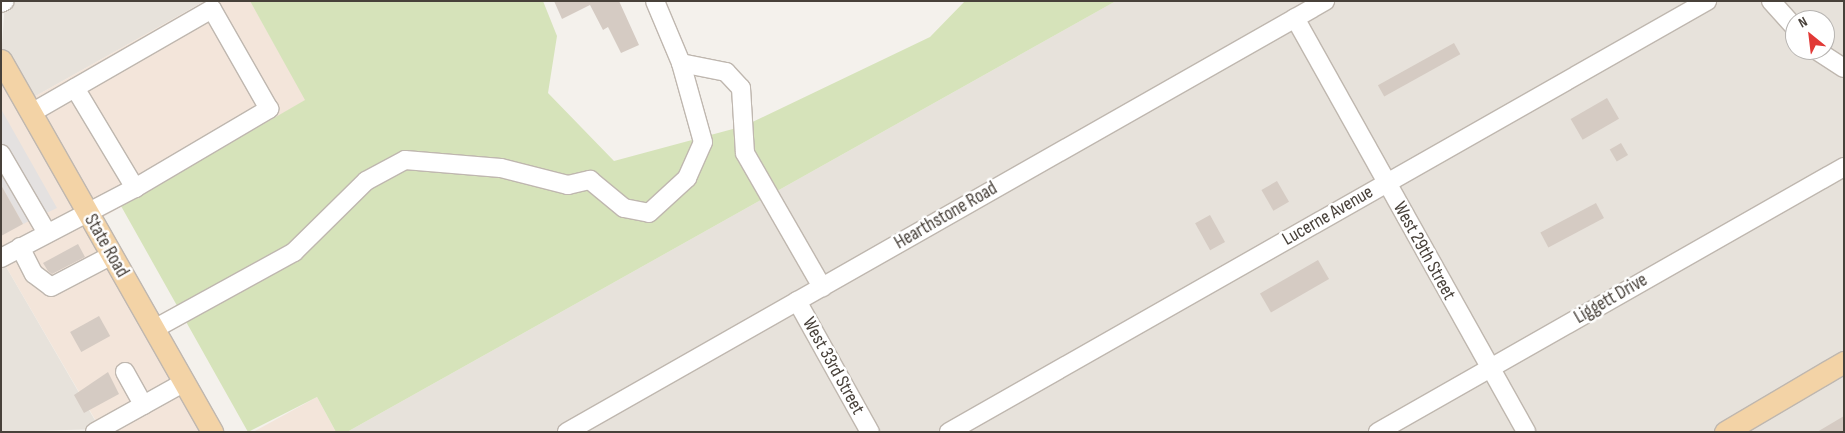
<!DOCTYPE html>
<html>
<head>
<meta charset="utf-8">
<style>
	body { margin:0 }
	#map { position:relative; width:1845px; height:433px; overflow:hidden; background:#f4f1ec; font-family:"Sofia Sans Condensed",sans-serif }
	div>[style] { position:absolute }
	[style*='--x'] { left:calc(var(--x)*1px); top:calc(var(--y)*1px); width:calc(var(--w)*1px); rotate:calc(var(--a)*1deg) }
	.residential>* { inset:0; background:#e7e2db }
	.commercial>* { inset:0; background:#f3e5da }
	.green>* { inset:0; background:#d6e3ba }
	.parking>* { inset:0; background:#e4e1e0 }
	.building>* { inset:0; background:#d5cbc3; transform-origin:0 0 }
	.roads { filter:drop-shadow(1px 0 #bfb7af) drop-shadow(-1px 0 #bfb7af) drop-shadow(0 1px #bfb7af) drop-shadow(0 -1px #bfb7af) }
	.minor>* { height:18px; margin:-9px; padding:0 9px; transform-origin:9px; border-radius:9px; background:#fff }
	.major>* { height:21px; margin:-10.5px; padding:0 10.5px; transform-origin:10.5px; border-radius:10.5px; background:#f3d3a6 }
	span { translate:-50% -50%; white-space:nowrap; text-align:center; line-height:1.15; -webkit-text-stroke:5px #fff; paint-order:stroke }
	.street-label { font-size:19px; color:#48413a }
	.frame { position:absolute; inset:0; border:2px solid #48413a; pointer-events:none }
	.north { position:absolute; left:1785px; top:10px; width:50px; height:50px; box-sizing:border-box; background:#fff; border:1px solid #b6b3b0; border-radius:50%; rotate:331deg; font-size:14px; font-weight:700; line-height:20px; text-align:center; color:#48413a }
	.north::after { content:''; display:block; margin:auto; width:18px; height:22px; background:#e13936; clip-path:polygon(50% 0,100% 100%,50% 72%,0 100%) }
</style>
</head>
<body>
<div id="map">
	<div class="residential">
		<div style="clip-path:polygon(5px 1px,205px 1px,25px 102px,1px 60px)"></div>
		<div style="clip-path:polygon(evenodd,1116px 1px,1844px 1px,1844px 362px,1725px 432px,347px 432px,1116px 1px,1795px 20px,1825px 20px,1825px 50px,1795px 50px,1795px 20px)"></div>
		<div style="clip-path:polygon(1px 258px,100px 429px,1px 432px)"></div>
		<div style="clip-path:polygon(1844px 373px,1844px 432px,1743px 432px)"></div>
	</div>
	<div class="commercial">
		<div style="clip-path:polygon(205px 1px,250px 1px,306px 100px,93px 223px,212px 432px,95px 432px,100px 428px,1px 258px,1px 60px,25px 102px)"></div>
		<div style="clip-path:polygon(317px 397px,336px 432px,253px 432px)"></div>
	</div>
	<div class="green">
		<div style="clip-path:polygon(250px 1px,543px 1px,557px 36px,548px 93px,614px 161px,744px 126px,930px 37px,965px 1px,1116px 1px,347px 432px,336px 432px,317px 397px,248px 432px,121px 206px,305px 100px)"></div>
	</div>
	<div class="parking">
		<div style="clip-path:polygon(1px 109px,57px 208px,23px 224px,1px 185px)"></div>
	</div>
	<div class="building">
		<div style="clip-path:polygon(554px 1px,619px 1px,639px 45px,621px 53px,608px 27px,603px 30px,590px 5px,562px 19px)"></div>
		<div style="left:1454px;top:43px;width:13px;height:87px;rotate:61deg"></div>
		<div style="left:1607px;top:98px;width:24px;height:42px;rotate:60deg"></div>
		<div style="left:1621px;top:143px;width:14px;height:13px;rotate:60deg"></div>
		<div style="left:1277px;top:181px;width:24px;height:18px;rotate:60deg"></div>
		<div style="clip-path:polygon(1px 185px,23px 224px,1px 236px)"></div>
		<div style="left:1596px;top:203px;width:17px;height:63px;rotate:62deg"></div>
		<div style="left:1210px;top:215px;width:31px;height:17px;rotate:61deg"></div>
		<div style="clip-path:polygon(78px 244px,85px 257px,52px 274px,48px 271px,43px 263px)"></div>
		<div style="left:1318px;top:260px;width:22px;height:67px;rotate:60deg"></div>
		<div style="left:99px;top:316px;width:23px;height:33px;rotate:61deg"></div>
		<div style="clip-path:polygon(108px 372px,119px 394px,84px 413px,74px 395px)"></div>
		<div style="clip-path:polygon(1844px 416px,1844px 432px,1817px 432px)"></div>
	</div>
	<div class="roads">
		<div class="minor">
			<div style="--x:1771;--y:1;--w:36;--a:48"></div>
			<div style="--x:1;--y:3;--w:4;--a:-27"></div>
			<div style="--x:1295;--y:18;--w:474;--a:60.8"></div>
			<div style="--x:1816;--y:50;--w:33;--a:33"></div>
			<div style="--x:681;--y:63;--w:46;--a:11.3"></div>
			<div style="--x:726;--y:72;--w:22;--a:47"></div>
			<div style="--x:741;--y:88;--w:65;--a:86.5"></div>
			<div style="--x:745;--y:153;--w:155;--a:60.1"></div>
			<div style="--x:75;--y:88;--w:117;--a:59"></div>
			<div style="--x:1;--y:154;--w:91;--a:59.8"></div>
			<div style="--x:20;--y:247;--w:30;--a:63"></div>
			<div style="--x:34;--y:274;--w:21;--a:37"></div>
			<div style="--x:51;--y:287;--w:69;--a:-27.7"></div>
			<div style="--x:1;--y:258;--w:151;--a:-27.6"></div>
			<div style="--x:135;--y:188;--w:156;--a:-30.5"></div>
			<div style="--x:269;--y:109;--w:115;--a:-119.7"></div>
			<div style="--x:212;--y:9;--w:209;--a:150.1"></div>
			<div style="--x:797;--y:301;--w:150;--a:60.9"></div>
			<div style="--x:154;--y:329;--w:160;--a:-28.8"></div>
			<div style="--x:294;--y:252;--w:101;--a:-44.6"></div>
			<div style="--x:366;--y:181;--w:44;--a:-28.3"></div>
			<div style="--x:405;--y:160;--w:96;--a:4.8"></div>
			<div style="--x:501;--y:168;--w:69;--a:14.2"></div>
			<div style="--x:568;--y:185;--w:23;--a:-13"></div>
			<div style="--x:590;--y:180;--w:44;--a:39.5"></div>
			<div style="--x:624;--y:208;--w:25;--a:11"></div>
			<div style="--x:649;--y:213;--w:52;--a:-42.6"></div>
			<div style="--x:687;--y:178;--w:39;--a:-66"></div>
			<div style="--x:703;--y:142;--w:82;--a:-105.6"></div>
			<div style="--x:681;--y:63;--w:67;--a:-112.8"></div>
			<div style="--x:125;--y:372;--w:38;--a:61"></div>
			<div style="--x:95;--y:432;--w:103;--a:-29.1"></div>
			<div style="--x:567;--y:432;--w:872;--a:-29.62"></div>
			<div style="--x:949;--y:432;--w:872;--a:-29.62"></div>
			<div style="--x:1378;--y:432;--w:536;--a:-29.63"></div>
		</div>
		<div class="major">
			<div style="--x:1;--y:60;--w:428;--a:60.4"></div>
			<div style="--x:1725;--y:432;--w:138;--a:-30.5"></div>
		</div>
	</div>
	<div class="street-label">
		<span style="left:946px;top:216px;rotate:-30deg">Hearthstone Road</span>
		<span style="left:1328px;top:216px;rotate:-30deg">Lucerne Avenue</span>
		<span style="left:106px;top:246px;rotate:60deg">State Road</span>
		<span style="left:1424px;top:251px;rotate:61deg">West 29th Street</span>
		<span style="left:1611px;top:299px;rotate:-30deg">Liggett Drive</span>
		<span style="left:833px;top:366px;rotate:61deg">West 33rd Street</span>
	</div>
	<div class="frame"></div>
	<div class="north">N</div>
</div>
</body>
</html>
